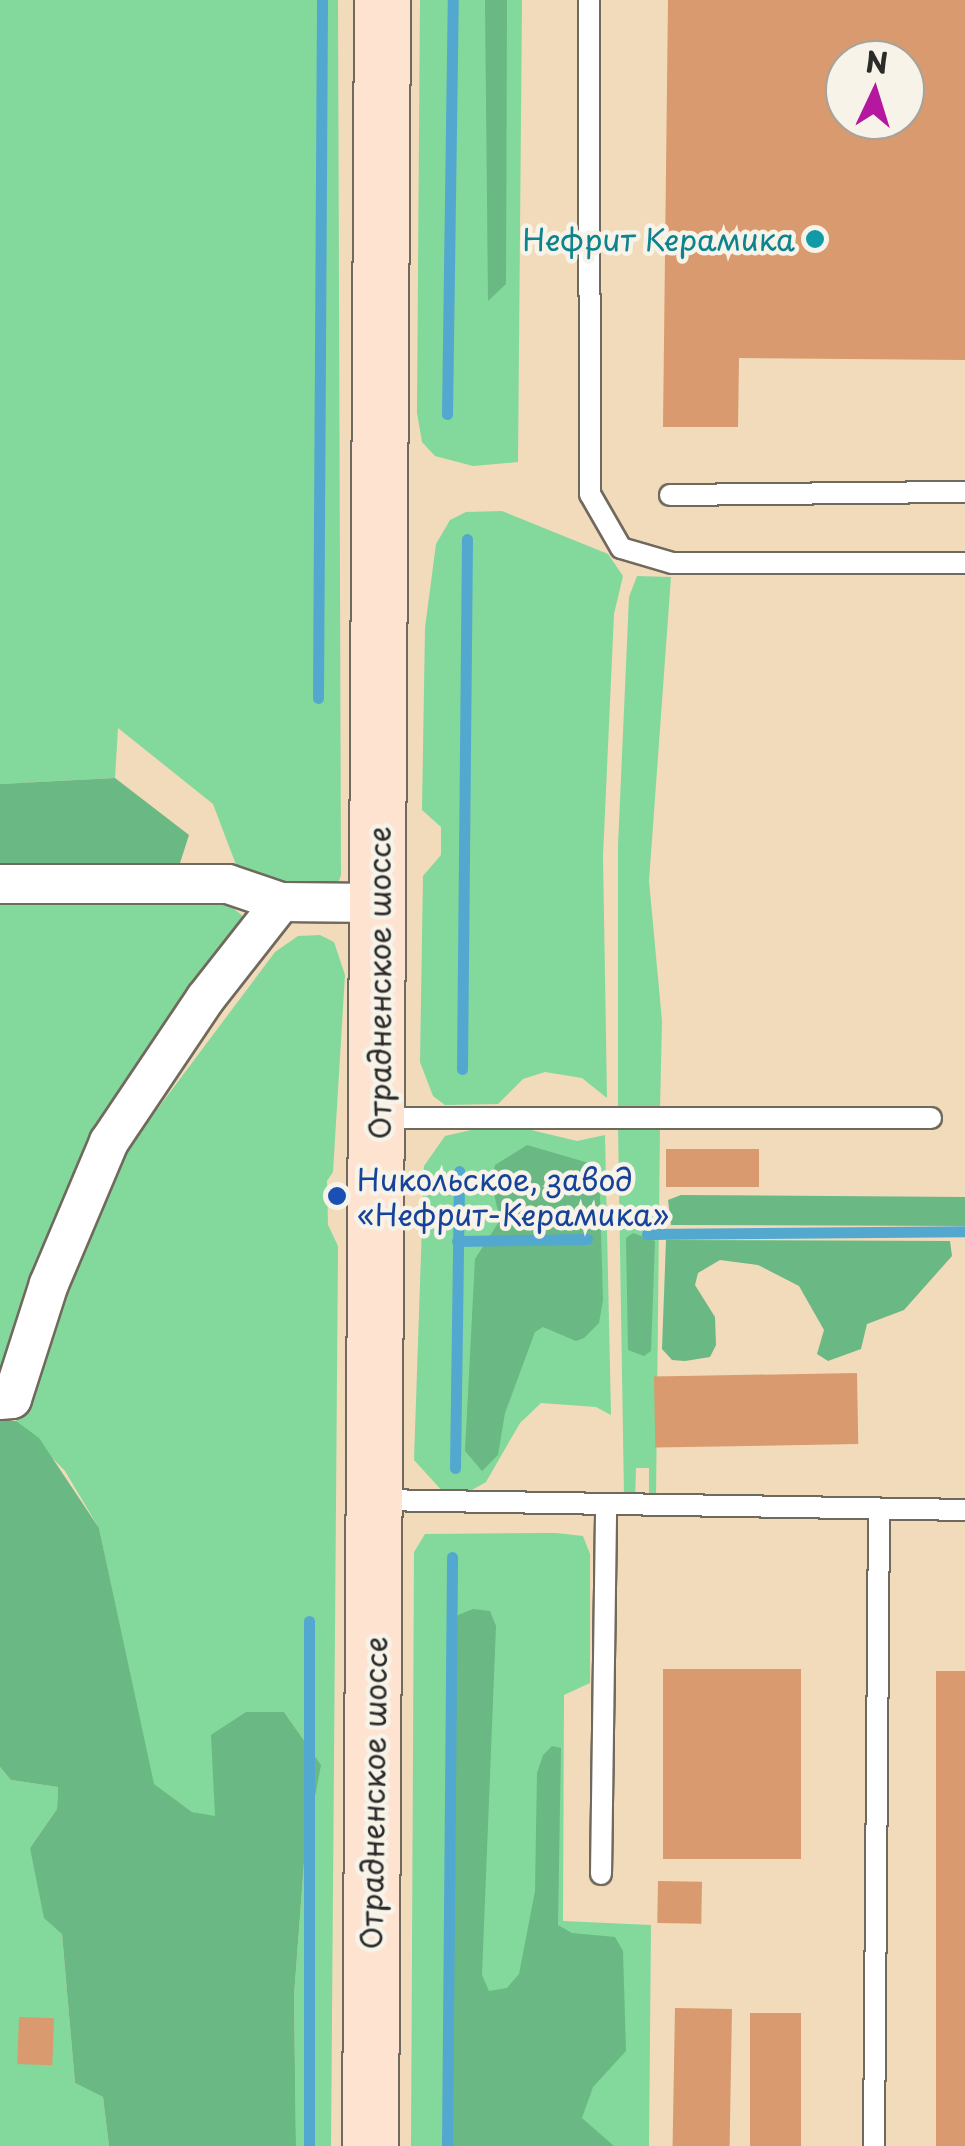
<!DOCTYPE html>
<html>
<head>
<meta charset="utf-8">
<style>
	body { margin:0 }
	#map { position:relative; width:965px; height:2146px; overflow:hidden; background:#f1dbba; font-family:"Playpen Sans",sans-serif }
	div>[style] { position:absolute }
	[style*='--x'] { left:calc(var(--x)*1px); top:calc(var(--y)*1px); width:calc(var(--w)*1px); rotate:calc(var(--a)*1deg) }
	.green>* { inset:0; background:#83d89b }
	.forest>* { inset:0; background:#6ab883 }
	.stream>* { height:11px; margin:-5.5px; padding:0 5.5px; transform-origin:5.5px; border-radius:5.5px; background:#53a8cf }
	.building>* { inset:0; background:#d89a6e; transform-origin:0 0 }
	.roads { filter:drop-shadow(2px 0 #70695d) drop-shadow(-2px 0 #70695d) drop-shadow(0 2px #70695d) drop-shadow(0 -2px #70695d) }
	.lane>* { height:20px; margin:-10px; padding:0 10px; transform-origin:10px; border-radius:10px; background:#fff }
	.street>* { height:38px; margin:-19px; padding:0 19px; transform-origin:19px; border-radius:19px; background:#fff }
	.secondary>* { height:55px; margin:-27.5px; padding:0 27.5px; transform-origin:27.5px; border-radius:27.5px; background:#fee3d1 }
	.dots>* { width:28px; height:28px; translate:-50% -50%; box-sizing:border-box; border:5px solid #f7f3e8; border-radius:50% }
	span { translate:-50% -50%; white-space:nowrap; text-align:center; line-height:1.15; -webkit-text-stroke:9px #f7f3e8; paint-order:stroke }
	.culture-label { font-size:30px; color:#0d838f }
	.right { translate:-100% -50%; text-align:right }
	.street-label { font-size:30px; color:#2b2b2b }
	.transit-label { font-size:30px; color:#164399 }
	.left { translate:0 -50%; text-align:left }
	.north { position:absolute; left:825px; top:40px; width:100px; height:100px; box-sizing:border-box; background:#f7f3e8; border:2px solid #a5a39c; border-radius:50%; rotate:4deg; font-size:28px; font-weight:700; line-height:40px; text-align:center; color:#2b2b2b }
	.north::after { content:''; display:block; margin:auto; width:35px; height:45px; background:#b5179e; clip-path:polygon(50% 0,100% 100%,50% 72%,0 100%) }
</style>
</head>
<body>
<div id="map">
	<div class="green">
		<div style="clip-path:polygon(0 0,338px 0,341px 875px,333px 898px,238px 870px,213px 804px,118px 728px,115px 778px,0 784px)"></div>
		<div style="clip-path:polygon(420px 0,522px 0,518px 462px,473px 466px,435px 456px,422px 442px,417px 413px)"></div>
		<div style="clip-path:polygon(502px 511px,608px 554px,623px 576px,614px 614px,603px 856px,607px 1098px,582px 1078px,545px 1072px,523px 1079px,498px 1104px,445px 1105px,433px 1096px,420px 1062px,423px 876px,441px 855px,441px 827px,422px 810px,425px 628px,436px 544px,450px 520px,466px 512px)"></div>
		<div style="clip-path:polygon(637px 576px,671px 577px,649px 881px,662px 1021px,660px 1110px,618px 1109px,618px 846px,629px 597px)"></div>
		<div style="clip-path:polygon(0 870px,143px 897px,227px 903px,250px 922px,90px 1144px,33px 1272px,0 1401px)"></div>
		<div style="clip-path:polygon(320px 935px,334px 942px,345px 975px,333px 1172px,327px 1181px,328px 1225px,338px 1246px,331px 2146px,296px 2146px,294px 1996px,305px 1849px,320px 1764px,284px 1712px,215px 1779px,215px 1817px,192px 1812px,153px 1784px,99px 1528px,65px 1471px,16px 1421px,62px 1289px,132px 1143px,275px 952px,298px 936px)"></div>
		<div style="clip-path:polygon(502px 1123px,577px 1141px,605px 1135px,611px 1415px,596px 1407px,541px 1403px,520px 1423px,486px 1482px,463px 1495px,445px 1494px,414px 1460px,424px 1166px,445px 1136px)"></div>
		<div style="clip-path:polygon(618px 1126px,660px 1126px,656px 1500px,649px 1499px,649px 1468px,636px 1468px,635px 1502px,624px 1496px)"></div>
		<div style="clip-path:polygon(556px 1533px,583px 1536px,590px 1554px,590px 1683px,564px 1695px,563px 1921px,651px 1925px,649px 2146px,411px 2146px,414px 1552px,425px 1534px)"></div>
		<div style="clip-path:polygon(0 1767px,11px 1780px,58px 1787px,57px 1809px,30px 1848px,62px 1934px,75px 2083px,103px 2097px,109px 2146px,0 2146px)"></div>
	</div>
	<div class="forest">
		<div style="clip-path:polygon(485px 0,507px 0,506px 284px,488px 301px)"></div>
		<div style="clip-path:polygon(115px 778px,189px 835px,180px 863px,169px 870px,0 870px,0 784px)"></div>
		<div style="clip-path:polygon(527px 1145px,599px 1166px,603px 1300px,599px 1323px,584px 1338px,576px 1341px,543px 1327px,535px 1332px,505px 1413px,498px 1455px,482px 1471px,465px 1451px,475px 1259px,500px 1220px,491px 1181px,495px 1165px)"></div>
		<div style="clip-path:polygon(681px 1195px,965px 1197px,965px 1226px,671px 1225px,668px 1200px)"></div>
		<div style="clip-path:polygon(633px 1233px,655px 1241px,651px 1351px,644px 1356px,628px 1350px,626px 1238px)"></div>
		<div style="clip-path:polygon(666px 1240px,950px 1241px,952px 1256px,904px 1310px,867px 1324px,861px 1349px,828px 1361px,817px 1354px,824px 1330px,799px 1286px,758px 1265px,720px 1260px,698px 1273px,695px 1285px,715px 1317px,716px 1345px,710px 1357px,685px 1361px,672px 1360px,662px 1349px)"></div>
		<div style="clip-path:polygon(0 1420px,16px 1421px,39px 1438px,99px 1528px,154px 1784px,192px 1812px,215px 1816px,211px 1735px,246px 1712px,284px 1712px,321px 1765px,305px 1849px,294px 1996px,296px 2146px,109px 2146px,103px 2097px,75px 2083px,62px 1934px,44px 1918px,30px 1848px,57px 1809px,58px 1787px,11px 1780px,0 1767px)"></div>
		<div style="clip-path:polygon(473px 1609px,490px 1611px,496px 1626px,482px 1975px,489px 1991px,507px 1988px,519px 1974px,535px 1891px,537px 1773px,543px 1755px,552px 1746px,561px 1748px,558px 1925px,572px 1933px,615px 1937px,623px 1951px,626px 2051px,593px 2087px,582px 2118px,614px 2146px,443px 2146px,452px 1631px,458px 1615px)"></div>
	</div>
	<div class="stream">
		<div style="--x:447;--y:414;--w:414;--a:-89.2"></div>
		<div style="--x:318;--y:698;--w:698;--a:-89.67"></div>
		<div style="--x:462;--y:1069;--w:530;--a:-89.46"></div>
		<div style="--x:647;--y:1234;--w:318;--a:-0.5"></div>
		<div style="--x:457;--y:1241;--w:130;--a:-0.9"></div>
		<div style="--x:455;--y:1468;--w:297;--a:-89.2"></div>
		<div style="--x:309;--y:1621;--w:525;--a:90"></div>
		<div style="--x:447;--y:2146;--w:589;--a:-89.51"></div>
	</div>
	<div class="building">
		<div style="clip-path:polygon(evenodd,668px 0,965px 0,965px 360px,739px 358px,738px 427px,663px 427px,668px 0,845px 60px,905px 60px,905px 120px,845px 120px,845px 60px)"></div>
		<div style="left:666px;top:1149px;width:93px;height:38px"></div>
		<div style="left:857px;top:1373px;width:71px;height:203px;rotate:89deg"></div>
		<div style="left:663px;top:1669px;width:138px;height:190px"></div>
		<div style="left:936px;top:1671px;width:29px;height:475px"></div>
		<div style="left:658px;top:1881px;width:44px;height:42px;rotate:1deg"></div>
		<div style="left:675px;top:2008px;width:57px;height:138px;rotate:1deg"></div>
		<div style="left:750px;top:2013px;width:51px;height:133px"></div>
		<div style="left:19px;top:2017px;width:35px;height:47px;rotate:2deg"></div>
	</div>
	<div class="roads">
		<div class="lane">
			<div style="--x:589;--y:0;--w:494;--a:89.9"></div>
			<div style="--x:590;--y:494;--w:62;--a:60.1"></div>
			<div style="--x:621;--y:548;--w:53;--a:16.4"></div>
			<div style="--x:672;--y:563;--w:293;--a:0"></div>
			<div style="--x:670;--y:495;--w:295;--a:-0.6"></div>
			<div style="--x:380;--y:1118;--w:551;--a:0"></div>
			<div style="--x:377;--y:1500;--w:588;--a:0.97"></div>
			<div style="--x:601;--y:1874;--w:367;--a:-89.2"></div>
			<div style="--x:874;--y:2146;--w:637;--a:-89.55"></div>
		</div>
		<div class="street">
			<div style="--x:0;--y:884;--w:228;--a:0"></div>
			<div style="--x:228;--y:884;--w:56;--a:18.8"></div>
			<div style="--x:0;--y:1400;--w:12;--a:-5"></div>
			<div style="--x:12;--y:1399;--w:121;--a:-72.2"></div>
			<div style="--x:49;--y:1284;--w:154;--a:-67.1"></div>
			<div style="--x:109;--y:1142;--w:172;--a:-56.1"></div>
			<div style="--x:205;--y:999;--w:123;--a:-51.9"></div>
			<div style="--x:281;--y:902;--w:98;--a:0.6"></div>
		</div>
		<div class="secondary">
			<div style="--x:370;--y:2146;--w:2146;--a:-89.68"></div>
		</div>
	</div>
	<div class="dots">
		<div style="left:815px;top:239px;background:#0f9aa8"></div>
		<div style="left:337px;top:1196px;background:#1a4fb4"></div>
	</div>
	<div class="culture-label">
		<span class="right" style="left:795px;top:239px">Нефрит Керамика</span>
	</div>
	<div class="street-label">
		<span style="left:379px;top:983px;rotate:-90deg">Отрадненское шоссе</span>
		<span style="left:373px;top:1793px;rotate:-89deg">Отрадненское шоссе</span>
	</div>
	<div class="transit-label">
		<span class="left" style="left:357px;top:1196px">Никольское, завод<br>«Нефрит-Керамика»</span>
	</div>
	<div class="north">N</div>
</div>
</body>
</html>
